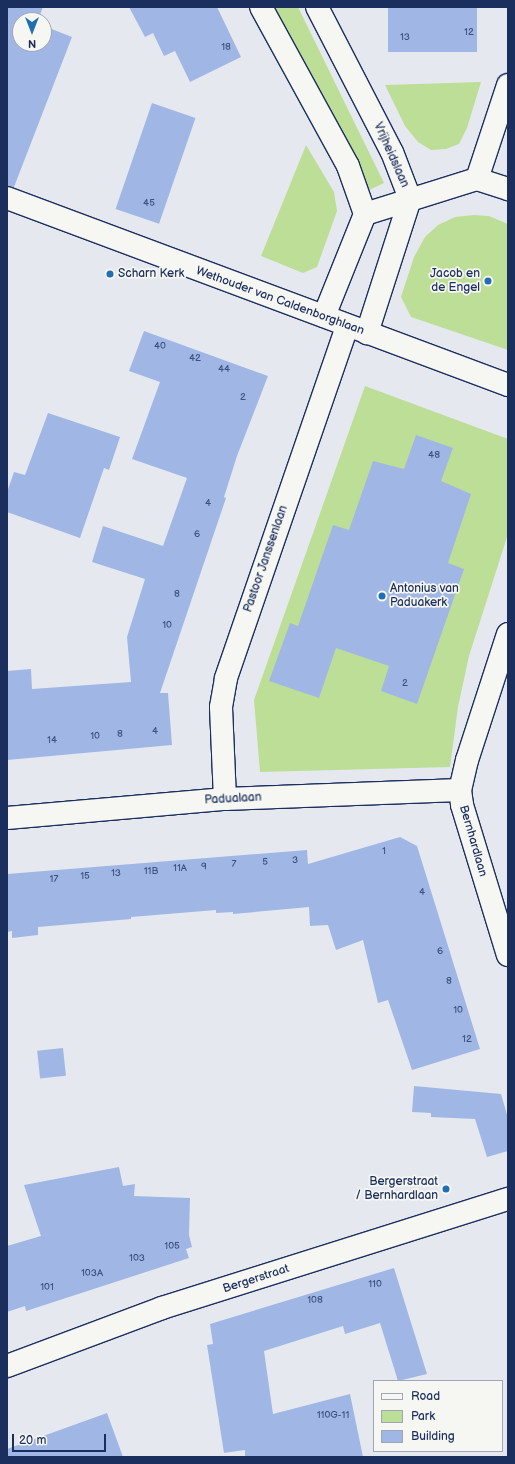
<!DOCTYPE html>
<html>
<head>
<meta charset="utf-8">
<style>
	body { margin:0 }
	#map { position:relative; width:515px; height:1464px; overflow:hidden; background:#e5e9ef; font-family:"Balsamiq Sans",sans-serif }
	div>[style] { position:absolute }
	[style*='--x'] { left:calc(var(--x)*1px); top:calc(var(--y)*1px); width:calc(var(--w)*1px); rotate:calc(var(--a)*1deg) }
	.green>* { inset:0; background:#bdde97 }
	.building>* { inset:0; background:#a0b7e5; transform-origin:0 0 }
	.roads { filter:drop-shadow(1px 0 #1b2f5e) drop-shadow(-1px 0 #1b2f5e) drop-shadow(0 1px #1b2f5e) drop-shadow(0 -1px #1b2f5e) }
	.street>* { height:22px; margin:-11px; padding:0 11px; transform-origin:11px; border-radius:11px; background:#f6f6f2 }
	.secondary>* { height:22px; margin:-11px; padding:0 11px; transform-origin:11px; border-radius:11px; background:#f6f6f2 }
	.dots>* { width:11px; height:11px; translate:-50% -50%; box-sizing:border-box; border:2px solid #f6f6f2; border-radius:50% }
	span { translate:-50% -50%; white-space:nowrap; text-align:center; line-height:1.15; -webkit-text-stroke:3.5px #f6f6f2; paint-order:stroke }
	.number-label { font-size:10px; color:#3c5180 }
	.number-label span { -webkit-text-stroke-width:0 }
	.street-label { font-size:12px; color:#1b2f5e }
	.poi-label { font-size:12px; color:#1b2f5e }
	.left { translate:0 -50%; text-align:left }
	.right { translate:-100% -50%; text-align:right }
	.frame { position:absolute; inset:0; border:8px solid #1b2f5e; pointer-events:none }
	.legend { position:absolute; left:373px; top:1380px; width:130px; height:72px; box-sizing:border-box; background:#f6f6f2; border:1px solid #9ea6b7; margin:0; padding:5px 7px; list-style:none; font-size:12px; color:#1b2f5e }
	.legend li { display:flex; align-items:center; gap:8px; height:20px }
	.legend b { width:20px; border:1px solid #9ea6b7 }
	.north { position:absolute; left:12px; top:12px; width:40px; height:40px; box-sizing:border-box; background:#f6f6f2; border:1px solid #9ea6b7; border-radius:50%; rotate:180deg; font-size:11px; font-weight:700; line-height:16px; text-align:center; color:#1b2f5e }
	.north::after { content:''; display:block; margin:auto; width:14px; height:18px; background:#1f6fb2; clip-path:polygon(50% 0,100% 100%,50% 72%,0 100%) }
	.scale { position:absolute; left:12px; top:1434px; width:94px; height:18px; box-sizing:border-box; border:2px solid #1b2f5e; border-top:0; padding-left:5px; font-size:12px; line-height:14px; white-space:nowrap; color:#1b2f5e; -webkit-text-stroke:3px #f6f6f2; paint-order:stroke }
</style>
</head>
<body>
<div id="map">
	<div class="green">
		<div style="clip-path:polygon(267px 7px,298px 7px,384px 183px,365px 192px)"></div>
		<div style="clip-path:polygon(481px 82px,467px 128px,459px 144px,446px 149px,431px 150px,418px 142px,405px 126px,385px 85px)"></div>
		<div style="clip-path:polygon(306px 145px,334px 192px,337px 211px,317px 267px,303px 273px,261px 256px)"></div>
		<div style="clip-path:polygon(474px 215px,489px 216px,508px 224px,508px 350px,411px 317px,401px 297px,414px 257px,425px 237px,438px 225px,455px 217px)"></div>
		<div style="clip-path:polygon(365px 386px,508px 439px,508px 534px,469px 656px,458px 707px,450px 767px,260px 772px,254px 700px)"></div>
	</div>
	<div class="building">
		<div style="clip-path:polygon(7px 7px,43px 7px,38px 20px,20px 20px,20px 44px,44px 44px,44px 26px,72px 37px,14px 187px,7px 186px)"></div>
		<div style="clip-path:polygon(129px 7px,217px 7px,241px 57px,190px 82px,175px 51px,164px 56px,153px 33px,145px 37px)"></div>
		<div style="left:388px;top:7px;width:89px;height:45px"></div>
		<div style="left:152px;top:103px;width:46px;height:112px;rotate:19deg"></div>
		<div style="clip-path:polygon(144px 331px,268px 376px,237px 456px,224px 497px,226px 498px,160px 693px,168px 693px,172px 745px,7px 760px,7px 671px,31px 669px,32px 689px,131px 682px,127px 637px,145px 579px,92px 562px,103px 526px,163px 546px,187px 478px,132px 459px,160px 382px,129px 371px)"></div>
		<div style="clip-path:polygon(48px 413px,120px 437px,109px 470px,104px 468px,80px 538px,7px 512px,7px 492px,14px 472px,25px 475px)"></div>
		<div style="clip-path:polygon(416px 435px,453px 448px,441px 481px,471px 494px,448px 563px,464px 569px,417px 704px,381px 691px,389px 666px,336px 648px,319px 698px,269px 681px,290px 623px,298px 626px,333px 525px,349px 530px,373px 461px,404px 469px)"></div>
		<div style="clip-path:polygon(400px 837px,417px 846px,480px 1049px,412px 1070px,388px 1000px,378px 1003px,363px 940px,336px 950px,328px 925px,310px 926px,309px 907px,233px 914px,233px 912px,216px 913px,216px 910px,131px 917px,131px 919px,38px 927px,38px 935px,12px 938px,12px 931px,7px 932px,7px 874px,307px 850px,308px 864px)"></div>
		<div style="left:63px;top:1048px;width:28px;height:26px;rotate:84deg"></div>
		<div style="clip-path:polygon(414px 1086px,501px 1094px,508px 1118px,508px 1151px,487px 1157px,475px 1119px,431px 1117px,431px 1113px,412px 1112px)"></div>
		<div style="clip-path:polygon(119px 1167px,123px 1186px,135px 1184px,134px 1196px,190px 1198px,189px 1235px,192px 1247px,186px 1249px,189px 1258px,26px 1311px,25px 1306px,7px 1312px,7px 1246px,41px 1236px,24px 1185px)"></div>
		<div style="clip-path:polygon(394px 1268px,427px 1374px,398px 1381px,380px 1323px,345px 1334px,343px 1326px,264px 1351px,273px 1414px,350px 1394px,363px 1457px,245px 1457px,245px 1450px,224px 1453px,207px 1345px,213px 1344px,210px 1324px)"></div>
		<div style="clip-path:polygon(107px 1413px,123px 1457px,7px 1457px,7px 1449px)"></div>
	</div>
	<div class="roads">
		<div class="street">
			<div style="--x:261;--y:7;--w:181;--a:61.3"></div>
			<div style="--x:348;--y:166;--w:51;--a:70.5"></div>
			<div style="--x:365;--y:214;--w:110;--a:111.9"></div>
			<div style="--x:317;--y:7;--w:163;--a:62.7"></div>
			<div style="--x:392;--y:152;--w:50;--a:69"></div>
			<div style="--x:410;--y:199;--w:141;--a:107.8"></div>
			<div style="--x:477;--y:179;--w:99;--a:-71.7"></div>
			<div style="--x:7;--y:198;--w:535;--a:20.47"></div>
			<div style="--x:365;--y:214;--w:117;--a:-17.4"></div>
			<div style="--x:477;--y:179;--w:33;--a:18"></div>
			<div style="--x:508;--y:634;--w:133;--a:108"></div>
			<div style="--x:467;--y:760;--w:31;--a:103"></div>
			<div style="--x:460;--y:790;--w:15;--a:82"></div>
			<div style="--x:462;--y:805;--w:157;--a:73"></div>
			<div style="--x:225;--y:799;--w:92;--a:-92.5"></div>
			<div style="--x:221;--y:707;--w:29;--a:-80"></div>
			<div style="--x:226;--y:678;--w:372;--a:-71"></div>
			<div style="--x:7;--y:818;--w:219;--a:-5"></div>
			<div style="--x:225;--y:799;--w:235;--a:-2.2"></div>
		</div>
		<div class="secondary">
			<div style="--x:7;--y:1366;--w:165;--a:-20.5"></div>
			<div style="--x:162;--y:1308;--w:363;--a:-17.5"></div>
		</div>
	</div>
	<div class="dots">
		<div style="left:110px;top:274px;background:#1f6fb2"></div>
		<div style="left:488px;top:281px;background:#1f6fb2"></div>
		<div style="left:382px;top:596px;background:#1f6fb2"></div>
		<div style="left:446px;top:1189px;background:#1f6fb2"></div>
	</div>
	<div class="number-label">
		<span style="left:469px;top:33px">12</span>
		<span style="left:405px;top:38px">13</span>
		<span style="left:226px;top:48px">18</span>
		<span style="left:149px;top:204px">45</span>
		<span style="left:160px;top:347px">40</span>
		<span style="left:195px;top:359px">42</span>
		<span style="left:224px;top:370px">44</span>
		<span style="left:243px;top:398px">2</span>
		<span style="left:434px;top:456px">48</span>
		<span style="left:208px;top:504px">4</span>
		<span style="left:197px;top:535px">6</span>
		<span style="left:177px;top:595px">8</span>
		<span style="left:167px;top:626px">10</span>
		<span style="left:405px;top:684px">2</span>
		<span style="left:155px;top:732px">4</span>
		<span style="left:120px;top:735px">8</span>
		<span style="left:95px;top:737px">10</span>
		<span style="left:52px;top:741px">14</span>
		<span style="left:384px;top:852px">1</span>
		<span style="left:295px;top:861px">3</span>
		<span style="left:265px;top:863px">5</span>
		<span style="left:234px;top:865px">7</span>
		<span style="left:204px;top:867px">9</span>
		<span style="left:180px;top:869px">11A</span>
		<span style="left:151px;top:872px">11B</span>
		<span style="left:116px;top:874px">13</span>
		<span style="left:85px;top:877px">15</span>
		<span style="left:54px;top:880px">17</span>
		<span style="left:422px;top:893px">4</span>
		<span style="left:440px;top:952px">6</span>
		<span style="left:449px;top:982px">8</span>
		<span style="left:458px;top:1011px">10</span>
		<span style="left:467px;top:1040px">12</span>
		<span style="left:172px;top:1247px">105</span>
		<span style="left:137px;top:1259px">103</span>
		<span style="left:92px;top:1274px">103A</span>
		<span style="left:375px;top:1285px">110</span>
		<span style="left:47px;top:1288px">101</span>
		<span style="left:315px;top:1301px">108</span>
		<span style="left:333px;top:1416px">110G-11</span>
	</div>
	<div class="street-label">
		<span style="left:391px;top:155px;rotate:66deg">Vrijheidslaan</span>
		<span style="left:280px;top:301px;rotate:20deg">Wethouder van Caldenborghlaan</span>
		<span style="left:266px;top:559px;rotate:-71deg">Pastoor Janssenlaan</span>
		<span style="left:233px;top:799px;rotate:-3deg">Padualaan</span>
		<span style="left:473px;top:841px;rotate:74deg">Bernhardlaan</span>
		<span style="left:256px;top:1279px;rotate:-18deg">Bergerstraat</span>
	</div>
	<div class="poi-label">
		<span class="left" style="left:118px;top:274px">Scharn Kerk</span>
		<span class="right" style="left:480px;top:281px">Jacob en<br>de Engel</span>
		<span class="left" style="left:390px;top:596px">Antonius van<br>Paduakerk</span>
		<span class="right" style="left:438px;top:1189px">Bergerstraat<br>/ Bernhardlaan</span>
	</div>
	<div class="frame"></div>
	<ul class="legend">
	<li><b style="height:5px;background:#f6f6f2"></b>Road</li>
	<li><b style="height:11px;background:#bdde97"></b>Park</li>
	<li><b style="height:11px;background:#a0b7e5"></b>Building</li>
	</ul>
	<div class="north">N</div>
	<div class="scale">20 m</div>
</div>
</body>
</html>
